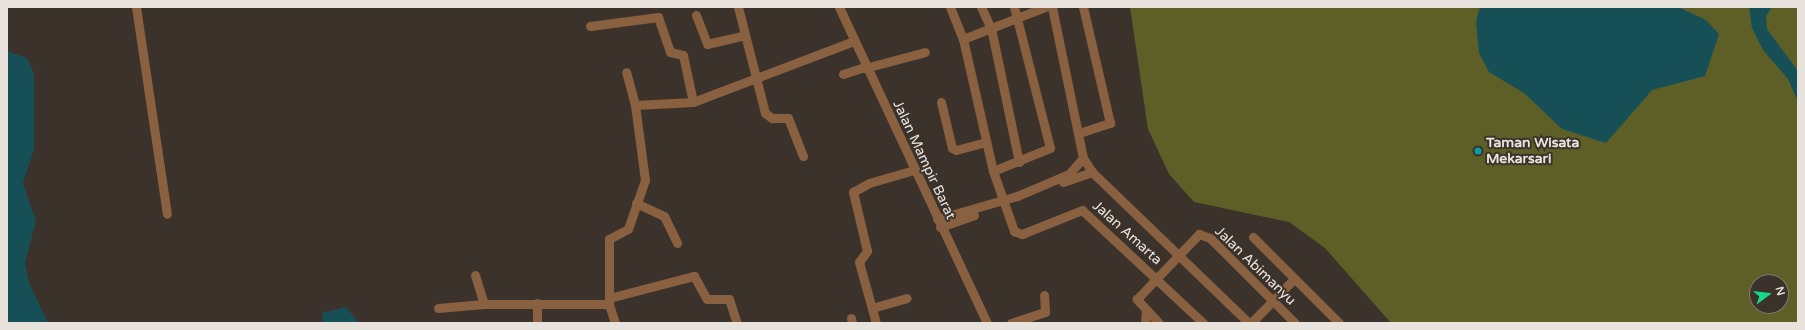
<!DOCTYPE html>
<html>
<head>
<meta charset="utf-8">
<style>
	body { margin:0 }
	#map { position:relative; width:1805px; height:330px; overflow:hidden; background:#3b322b; font-family:"Varela Round",sans-serif }
	div>[style] { position:absolute }
	[style*='--x'] { left:calc(var(--x)*1px); top:calc(var(--y)*1px); width:calc(var(--w)*1px); rotate:calc(var(--a)*1deg) }
	.green>* { inset:0; background:#5d5f27 }
	.water>* { inset:0; background:#165056 }
	.minor>* { height:9px; margin:-4.5px; padding:0 4.5px; transform-origin:4.5px; border-radius:4.5px; background:#8a6140 }
	.dots>* { width:11px; height:11px; translate:-50% -50%; box-sizing:border-box; border:2px solid #3b322b; border-radius:50% }
	span { translate:-50% -50%; white-space:nowrap; text-align:center; line-height:1.15; -webkit-text-stroke:4px #3b322b; paint-order:stroke }
	.poi-label { font-size:14px; color:#e9e3de; font-weight:700 }
	.left { translate:0 -50%; text-align:left }
	.street-label { font-size:14px; color:#e9e3de }
	.frame { position:absolute; inset:0; border:8px solid #e9e3de; pointer-events:none }
	.north { position:absolute; left:1749px; top:274px; width:40px; height:40px; box-sizing:border-box; background:#3b322b; border:1px solid #817973; border-radius:50%; rotate:75deg; font-size:11px; font-weight:700; line-height:16px; text-align:center; color:#e9e3de }
	.north::after { content:''; display:block; margin:auto; width:14px; height:18px; background:#16d989; clip-path:polygon(50% 0,100% 100%,50% 72%,0 100%) }
</style>
</head>
<body>
<div id="map">
	<div class="green">
		<div style="clip-path:polygon(evenodd,1130px 7px,1798px 7px,1798px 323px,1391px 323px,1325px 248px,1289px 222px,1194px 202px,1169px 174px,1148px 129px,1130px 7px,1757px 282px,1781px 282px,1781px 306px,1757px 306px,1757px 282px)"></div>
	</div>
	<div class="water">
		<div style="clip-path:polygon(1480px 7px,1678px 7px,1706px 20px,1719px 34px,1705px 76px,1652px 90px,1606px 143px,1562px 129px,1524px 93px,1489px 72px,1479px 53px,1476px 21px)"></div>
		<div style="clip-path:polygon(1772px 7px,1766px 16px,1767px 29px,1798px 71px,1798px 102px,1788px 79px,1763px 50px,1752px 28px,1749px 7px)"></div>
		<div style="clip-path:polygon(7px 51px,27px 58px,34px 74px,34px 149px,23px 183px,36px 221px,25px 263px,29px 283px,48px 323px,7px 323px)"></div>
		<div style="clip-path:polygon(346px 307px,359px 323px,323px 323px,322px 313px)"></div>
	</div>
	<div class="minor">
		<div style="--x:136;--y:7;--w:209;--a:81.5"></div>
		<div style="--x:738;--y:7;--w:109;--a:75.7"></div>
		<div style="--x:765;--y:113;--w:9;--a:36"></div>
		<div style="--x:772;--y:118;--w:16;--a:0"></div>
		<div style="--x:788;--y:118;--w:41;--a:68.5"></div>
		<div style="--x:839;--y:7;--w:349;--a:64.9"></div>
		<div style="--x:950;--y:7;--w:35;--a:68"></div>
		<div style="--x:963;--y:39;--w:135;--a:77.2"></div>
		<div style="--x:993;--y:171;--w:64;--a:70.7"></div>
		<div style="--x:1014;--y:231;--w:9;--a:21"></div>
		<div style="--x:1022;--y:234;--w:65;--a:-21.8"></div>
		<div style="--x:1082;--y:210;--w:166;--a:43"></div>
		<div style="--x:981;--y:7;--w:23;--a:65"></div>
		<div style="--x:991;--y:28;--w:137;--a:78.2"></div>
		<div style="--x:1052;--y:7;--w:154;--a:78.4"></div>
		<div style="--x:1083;--y:158;--w:17;--a:57"></div>
		<div style="--x:1092;--y:172;--w:218;--a:43.9"></div>
		<div style="--x:696;--y:15;--w:31;--a:69"></div>
		<div style="--x:707;--y:44;--w:37;--a:-13"></div>
		<div style="--x:590;--y:26;--w:69;--a:-7.5"></div>
		<div style="--x:658;--y:17;--w:37;--a:71"></div>
		<div style="--x:670;--y:52;--w:13;--a:13"></div>
		<div style="--x:683;--y:55;--w:48;--a:78"></div>
		<div style="--x:693;--y:102;--w:172;--a:-20.8"></div>
		<div style="--x:963;--y:39;--w:88;--a:-21.3"></div>
		<div style="--x:865;--y:68;--w:62;--a:-14.9"></div>
		<div style="--x:843;--y:74;--w:22;--a:-18"></div>
		<div style="--x:941;--y:102;--w:47;--a:76.6"></div>
		<div style="--x:952;--y:148;--w:4;--a:27"></div>
		<div style="--x:956;--y:150;--w:30;--a:-15"></div>
		<div style="--x:635;--y:105;--w:58;--a:-3"></div>
		<div style="--x:1079;--y:133;--w:33;--a:-18"></div>
		<div style="--x:1110;--y:123;--w:119;--a:-103.1"></div>
		<div style="--x:993;--y:171;--w:61;--a:-22"></div>
		<div style="--x:1050;--y:148;--w:146;--a:-104.3"></div>
		<div style="--x:1063;--y:182;--w:31;--a:-19"></div>
		<div style="--x:636;--y:203;--w:31;--a:25"></div>
		<div style="--x:664;--y:216;--w:30;--a:64"></div>
		<div style="--x:937;--y:219;--w:83;--a:-16"></div>
		<div style="--x:1017;--y:196;--w:56;--a:-22.9"></div>
		<div style="--x:1069;--y:174;--w:21;--a:-49"></div>
		<div style="--x:940;--y:227;--w:36;--a:-19"></div>
		<div style="--x:1253;--y:237;--w:122;--a:45"></div>
		<div style="--x:475;--y:275;--w:30;--a:73"></div>
		<div style="--x:484;--y:304;--w:125;--a:0"></div>
		<div style="--x:609;--y:298;--w:88;--a:-14.5"></div>
		<div style="--x:694;--y:276;--w:26;--a:61"></div>
		<div style="--x:707;--y:299;--w:22;--a:0"></div>
		<div style="--x:729;--y:299;--w:25;--a:72"></div>
		<div style="--x:438;--y:308;--w:46;--a:-5"></div>
		<div style="--x:872;--y:308;--w:36;--a:-16"></div>
		<div style="--x:851;--y:318;--w:5;--a:79"></div>
		<div style="--x:537;--y:323;--w:20;--a:-90"></div>
		<div style="--x:615;--y:323;--w:20;--a:-108"></div>
		<div style="--x:609;--y:304;--w:65;--a:-90"></div>
		<div style="--x:609;--y:239;--w:21;--a:-28"></div>
		<div style="--x:628;--y:229;--w:52;--a:-70.9"></div>
		<div style="--x:645;--y:180;--w:76;--a:-97.6"></div>
		<div style="--x:635;--y:105;--w:34;--a:-105"></div>
		<div style="--x:876;--y:323;--w:63;--a:-105.6"></div>
		<div style="--x:859;--y:262;--w:14;--a:-54"></div>
		<div style="--x:867;--y:251;--w:61;--a:-103.3"></div>
		<div style="--x:853;--y:192;--w:18;--a:-29"></div>
		<div style="--x:869;--y:183;--w:47;--a:-16.1"></div>
		<div style="--x:1011;--y:323;--w:36;--a:-18"></div>
		<div style="--x:1045;--y:312;--w:17;--a:-93"></div>
		<div style="--x:1145;--y:323;--w:13;--a:-86"></div>
		<div style="--x:1159;--y:323;--w:33;--a:-133"></div>
		<div style="--x:1137;--y:299;--w:90;--a:-46.4"></div>
		<div style="--x:1199;--y:234;--w:12;--a:20"></div>
		<div style="--x:1210;--y:238;--w:120;--a:45"></div>
		<div style="--x:1251;--y:323;--w:62;--a:-45.7"></div>
	</div>
	<div class="dots">
		<div style="left:1478px;top:151px;background:#0f9aa8"></div>
	</div>
	<div class="poi-label">
		<span class="left" style="left:1486px;top:151px">Taman Wisata<br>Mekarsari</span>
	</div>
	<div class="street-label">
		<span style="left:924px;top:160px;rotate:65deg">Jalan Mampir Barat</span>
		<span style="left:1127px;top:233px;rotate:42deg">Jalan Amarta</span>
		<span style="left:1255px;top:266px;rotate:44deg">Jalan Abimanyu</span>
	</div>
	<div class="frame"></div>
	<div class="north">N</div>
</div>
</body>
</html>
